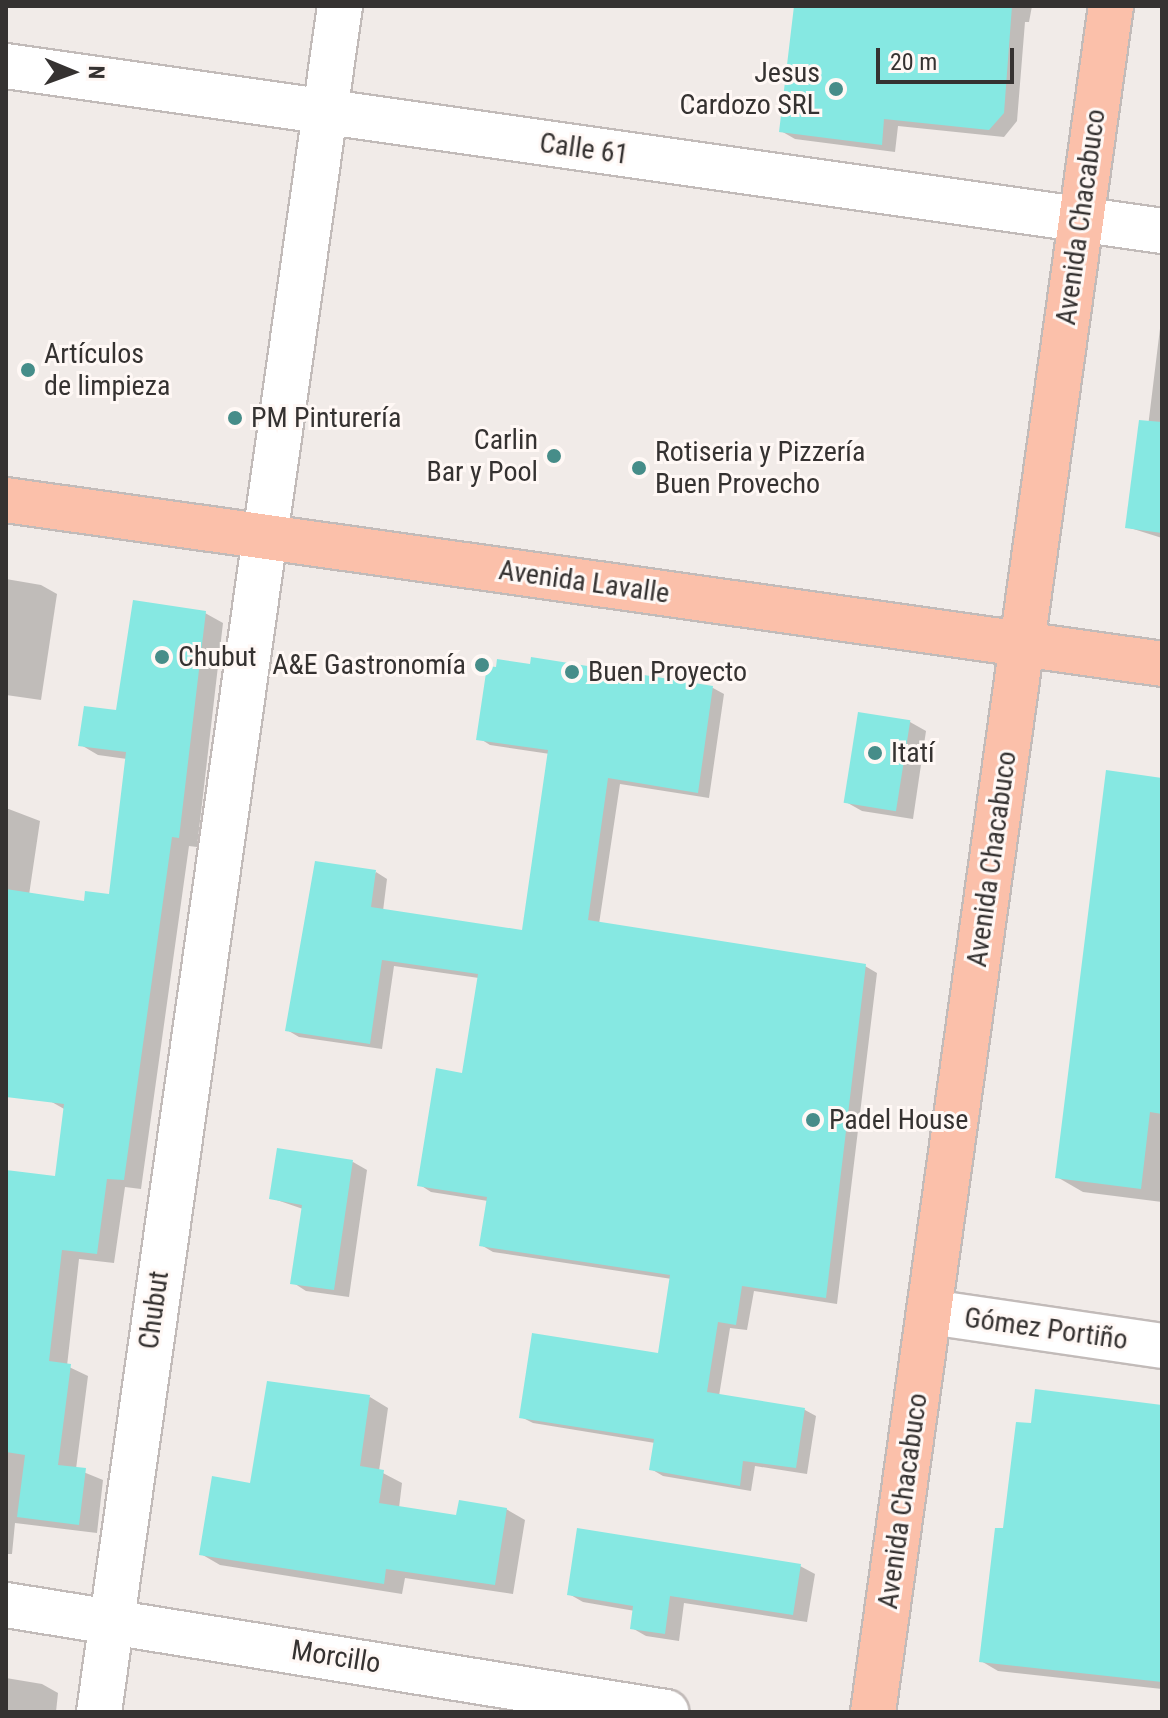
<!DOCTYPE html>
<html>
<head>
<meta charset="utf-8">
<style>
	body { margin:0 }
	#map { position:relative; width:1168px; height:1718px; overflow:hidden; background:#f1ebe8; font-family:"Roboto Condensed",sans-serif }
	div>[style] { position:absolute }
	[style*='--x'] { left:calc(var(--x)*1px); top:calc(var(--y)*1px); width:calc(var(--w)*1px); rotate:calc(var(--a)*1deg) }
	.shadow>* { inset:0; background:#0003 }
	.building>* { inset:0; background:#86e8e2; transform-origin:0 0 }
	.roads { filter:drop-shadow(2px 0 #c2bbb9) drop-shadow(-2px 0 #c2bbb9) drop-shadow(0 2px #c2bbb9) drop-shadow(0 -2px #c2bbb9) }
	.minor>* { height:44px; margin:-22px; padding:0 22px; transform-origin:22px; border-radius:22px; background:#fff }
	.major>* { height:44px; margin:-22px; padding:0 22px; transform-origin:22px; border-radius:22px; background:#fbc0aa }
	.dots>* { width:22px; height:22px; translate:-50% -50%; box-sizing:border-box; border:4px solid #fff8f5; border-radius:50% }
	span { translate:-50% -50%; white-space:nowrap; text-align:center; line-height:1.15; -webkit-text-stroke:6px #fff8f5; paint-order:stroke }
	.poi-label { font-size:28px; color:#353231 }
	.right { translate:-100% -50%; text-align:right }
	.left { translate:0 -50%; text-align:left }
	.street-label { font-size:28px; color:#353231 }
	.frame { position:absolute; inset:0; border:8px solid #353231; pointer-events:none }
	.north { position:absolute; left:32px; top:32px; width:80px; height:80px; -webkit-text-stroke:6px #fff8f5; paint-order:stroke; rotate:91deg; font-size:22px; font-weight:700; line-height:32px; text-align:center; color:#353231 }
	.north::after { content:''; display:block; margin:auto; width:28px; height:36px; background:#353231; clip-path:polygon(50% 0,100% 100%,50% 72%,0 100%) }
	.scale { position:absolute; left:876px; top:48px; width:138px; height:36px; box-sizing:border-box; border:4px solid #353231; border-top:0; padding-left:10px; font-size:24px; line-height:28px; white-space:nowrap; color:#353231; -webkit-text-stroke:6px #fff8f5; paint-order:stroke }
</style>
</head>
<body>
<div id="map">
	<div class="shadow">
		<div style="clip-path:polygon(796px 6px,1032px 6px,1029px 22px,1025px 22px,1017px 121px,1004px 137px,898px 126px,895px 152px,795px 139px,781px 131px)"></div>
		<div style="clip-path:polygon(1162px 312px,1162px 538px,1127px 527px,1147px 435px)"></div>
		<div style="clip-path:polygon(6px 579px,41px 585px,57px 594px,41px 700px,6px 695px)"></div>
		<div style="clip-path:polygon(205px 613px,223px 623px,197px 847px,189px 846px,141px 1189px,125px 1187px,114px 1263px,79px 1259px,67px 1366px,88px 1376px,76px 1469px,103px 1480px,97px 1533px,15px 1523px,12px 1554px,6px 1554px,6px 1172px,57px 1179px,66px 1110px,50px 1101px,6px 1040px,6px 808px,40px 821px,29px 895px,86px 903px,111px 897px,127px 759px,98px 755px,81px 745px,118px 712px)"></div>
		<div style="clip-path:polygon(713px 688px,724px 694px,709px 798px,620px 784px,599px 924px,865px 966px,877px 973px,837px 1304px,754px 1291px,747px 1330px,730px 1328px,719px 1396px,805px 1410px,816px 1416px,807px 1474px,755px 1466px,751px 1491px,663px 1476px,651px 1469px,655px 1443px,533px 1423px,521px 1417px,659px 1356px,672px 1279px,493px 1252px,481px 1245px,488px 1201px,431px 1192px,420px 1185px,464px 1075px,479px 978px,394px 966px,382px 1049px,299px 1037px,287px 1030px,376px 872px,387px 879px,383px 911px,523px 932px,550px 754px,490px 745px,479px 738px)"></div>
		<div style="clip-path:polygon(859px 714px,910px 722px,926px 731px,913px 819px,862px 811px,846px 802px)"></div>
		<div style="clip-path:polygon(1162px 780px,1162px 1202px,1083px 1192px,1057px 1177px)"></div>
		<div style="clip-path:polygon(353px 1162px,367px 1170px,349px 1297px,306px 1291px,292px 1282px,303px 1209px,271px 1198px)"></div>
		<div style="clip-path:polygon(370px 1397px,388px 1408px,379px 1471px,402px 1483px,399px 1508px,458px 1517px,506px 1509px,525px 1520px,513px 1594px,405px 1578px,402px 1594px,220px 1565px,201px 1554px,252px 1485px)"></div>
		<div style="clip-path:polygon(1162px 1407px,1162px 1689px,998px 1671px,981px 1661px,1004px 1531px,1033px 1425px)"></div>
		<div style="clip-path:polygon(800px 1566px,815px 1574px,807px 1622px,684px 1603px,679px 1641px,646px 1636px,632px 1628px,635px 1611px,583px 1602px,569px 1594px)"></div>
		<div style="clip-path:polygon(6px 1678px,42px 1684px,58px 1693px,56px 1712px,6px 1712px)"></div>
	</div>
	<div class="building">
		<div style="clip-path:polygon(794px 6px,1012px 6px,1004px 113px,989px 130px,884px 119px,882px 145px,779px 132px)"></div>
		<div style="clip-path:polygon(1139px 420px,1162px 422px,1162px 533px,1125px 528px)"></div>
		<div style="clip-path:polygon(133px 600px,206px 611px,179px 838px,172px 837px,124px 1180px,107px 1179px,97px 1254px,62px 1250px,49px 1361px,71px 1364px,58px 1465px,86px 1468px,79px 1525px,17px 1517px,25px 1455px,6px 1452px,6px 1170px,55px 1176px,64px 1104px,6px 1097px,6px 889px,84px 901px,85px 891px,109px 894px,126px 752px,78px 746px,84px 706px,116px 710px)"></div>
		<div style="clip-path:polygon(531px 657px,713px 686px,698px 793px,608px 778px,588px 920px,866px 964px,826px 1298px,742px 1286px,736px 1325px,718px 1322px,707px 1392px,805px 1408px,796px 1468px,743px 1461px,740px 1486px,649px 1470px,654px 1439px,519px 1418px,532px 1333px,658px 1353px,670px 1275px,479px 1246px,487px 1197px,417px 1186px,436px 1068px,462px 1073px,478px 974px,382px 960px,370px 1044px,285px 1031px,315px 861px,376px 870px,371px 907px,522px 930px,548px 750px,476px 740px,487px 666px,496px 667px,497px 659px,530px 664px)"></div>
		<div style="left:858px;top:712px;width:53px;height:92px;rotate:9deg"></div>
		<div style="clip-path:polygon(1106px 770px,1162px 778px,1162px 1114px,1150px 1112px,1141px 1189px,1055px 1178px)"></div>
		<div style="clip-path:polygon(277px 1148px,353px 1160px,334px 1290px,290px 1284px,302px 1205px,269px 1199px)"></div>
		<div style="clip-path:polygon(267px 1381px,370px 1395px,360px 1466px,384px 1470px,379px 1503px,456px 1515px,459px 1500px,507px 1508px,495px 1585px,386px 1569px,384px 1584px,199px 1555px,212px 1476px,250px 1483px)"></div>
		<div style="clip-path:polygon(1035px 1389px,1162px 1405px,1162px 1682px,979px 1662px,995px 1528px,1003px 1528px,1016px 1422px,1031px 1423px)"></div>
		<div style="clip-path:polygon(577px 1528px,801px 1564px,793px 1615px,670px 1596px,665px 1634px,630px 1629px,633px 1606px,567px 1595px)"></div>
	</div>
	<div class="roads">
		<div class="minor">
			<div style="--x:6;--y:66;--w:1168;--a:8.12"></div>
			<div style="--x:930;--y:1312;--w:234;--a:8.3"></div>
			<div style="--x:6;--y:1605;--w:669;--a:9.21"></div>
			<div style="--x:99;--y:1712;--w:1723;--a:-81.96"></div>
		</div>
		<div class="major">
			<div style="--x:6;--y:500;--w:1168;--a:8.07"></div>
			<div style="--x:873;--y:1712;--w:1723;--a:-82.06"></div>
		</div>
	</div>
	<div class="dots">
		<div style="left:836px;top:89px;background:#468d89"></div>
		<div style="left:28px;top:370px;background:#468d89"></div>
		<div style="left:235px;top:418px;background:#468d89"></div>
		<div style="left:554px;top:456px;background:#468d89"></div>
		<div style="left:639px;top:468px;background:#468d89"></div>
		<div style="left:162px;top:657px;background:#468d89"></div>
		<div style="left:482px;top:665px;background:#468d89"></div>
		<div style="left:572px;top:672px;background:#468d89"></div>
		<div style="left:875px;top:753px;background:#468d89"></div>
		<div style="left:813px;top:1120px;background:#468d89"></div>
	</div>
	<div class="poi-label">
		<span class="right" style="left:820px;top:89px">Jesus<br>Cardozo SRL</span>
		<span class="left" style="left:44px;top:370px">Artículos<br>de limpieza</span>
		<span class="left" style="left:251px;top:418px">PM Pinturería</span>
		<span class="right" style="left:538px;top:456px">Carlin<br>Bar y Pool</span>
		<span class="left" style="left:655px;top:468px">Rotiseria y Pizzería<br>Buen Provecho</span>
		<span class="left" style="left:178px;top:657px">Chubut</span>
		<span class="right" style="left:466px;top:665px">A&amp;E Gastronomía</span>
		<span class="left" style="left:588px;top:672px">Buen Proyecto</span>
		<span class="left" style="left:891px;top:753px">Itatí</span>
		<span class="left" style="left:829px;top:1120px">Padel House</span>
	</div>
	<div class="street-label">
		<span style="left:584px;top:149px;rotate:8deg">Calle 61</span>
		<span style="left:1081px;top:217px;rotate:-82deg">Avenida Chacabuco</span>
		<span style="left:584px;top:582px;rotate:8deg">Avenida Lavalle</span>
		<span style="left:992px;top:859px;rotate:-82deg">Avenida Chacabuco</span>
		<span style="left:154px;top:1310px;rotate:-82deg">Chubut</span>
		<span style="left:1046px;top:1329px;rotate:8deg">Gómez Portiño</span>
		<span style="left:903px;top:1501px;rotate:-82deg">Avenida Chacabuco</span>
		<span style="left:336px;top:1657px;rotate:9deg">Morcillo</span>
	</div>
	<div class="frame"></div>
	<div class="north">N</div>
	<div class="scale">20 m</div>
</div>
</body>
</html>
